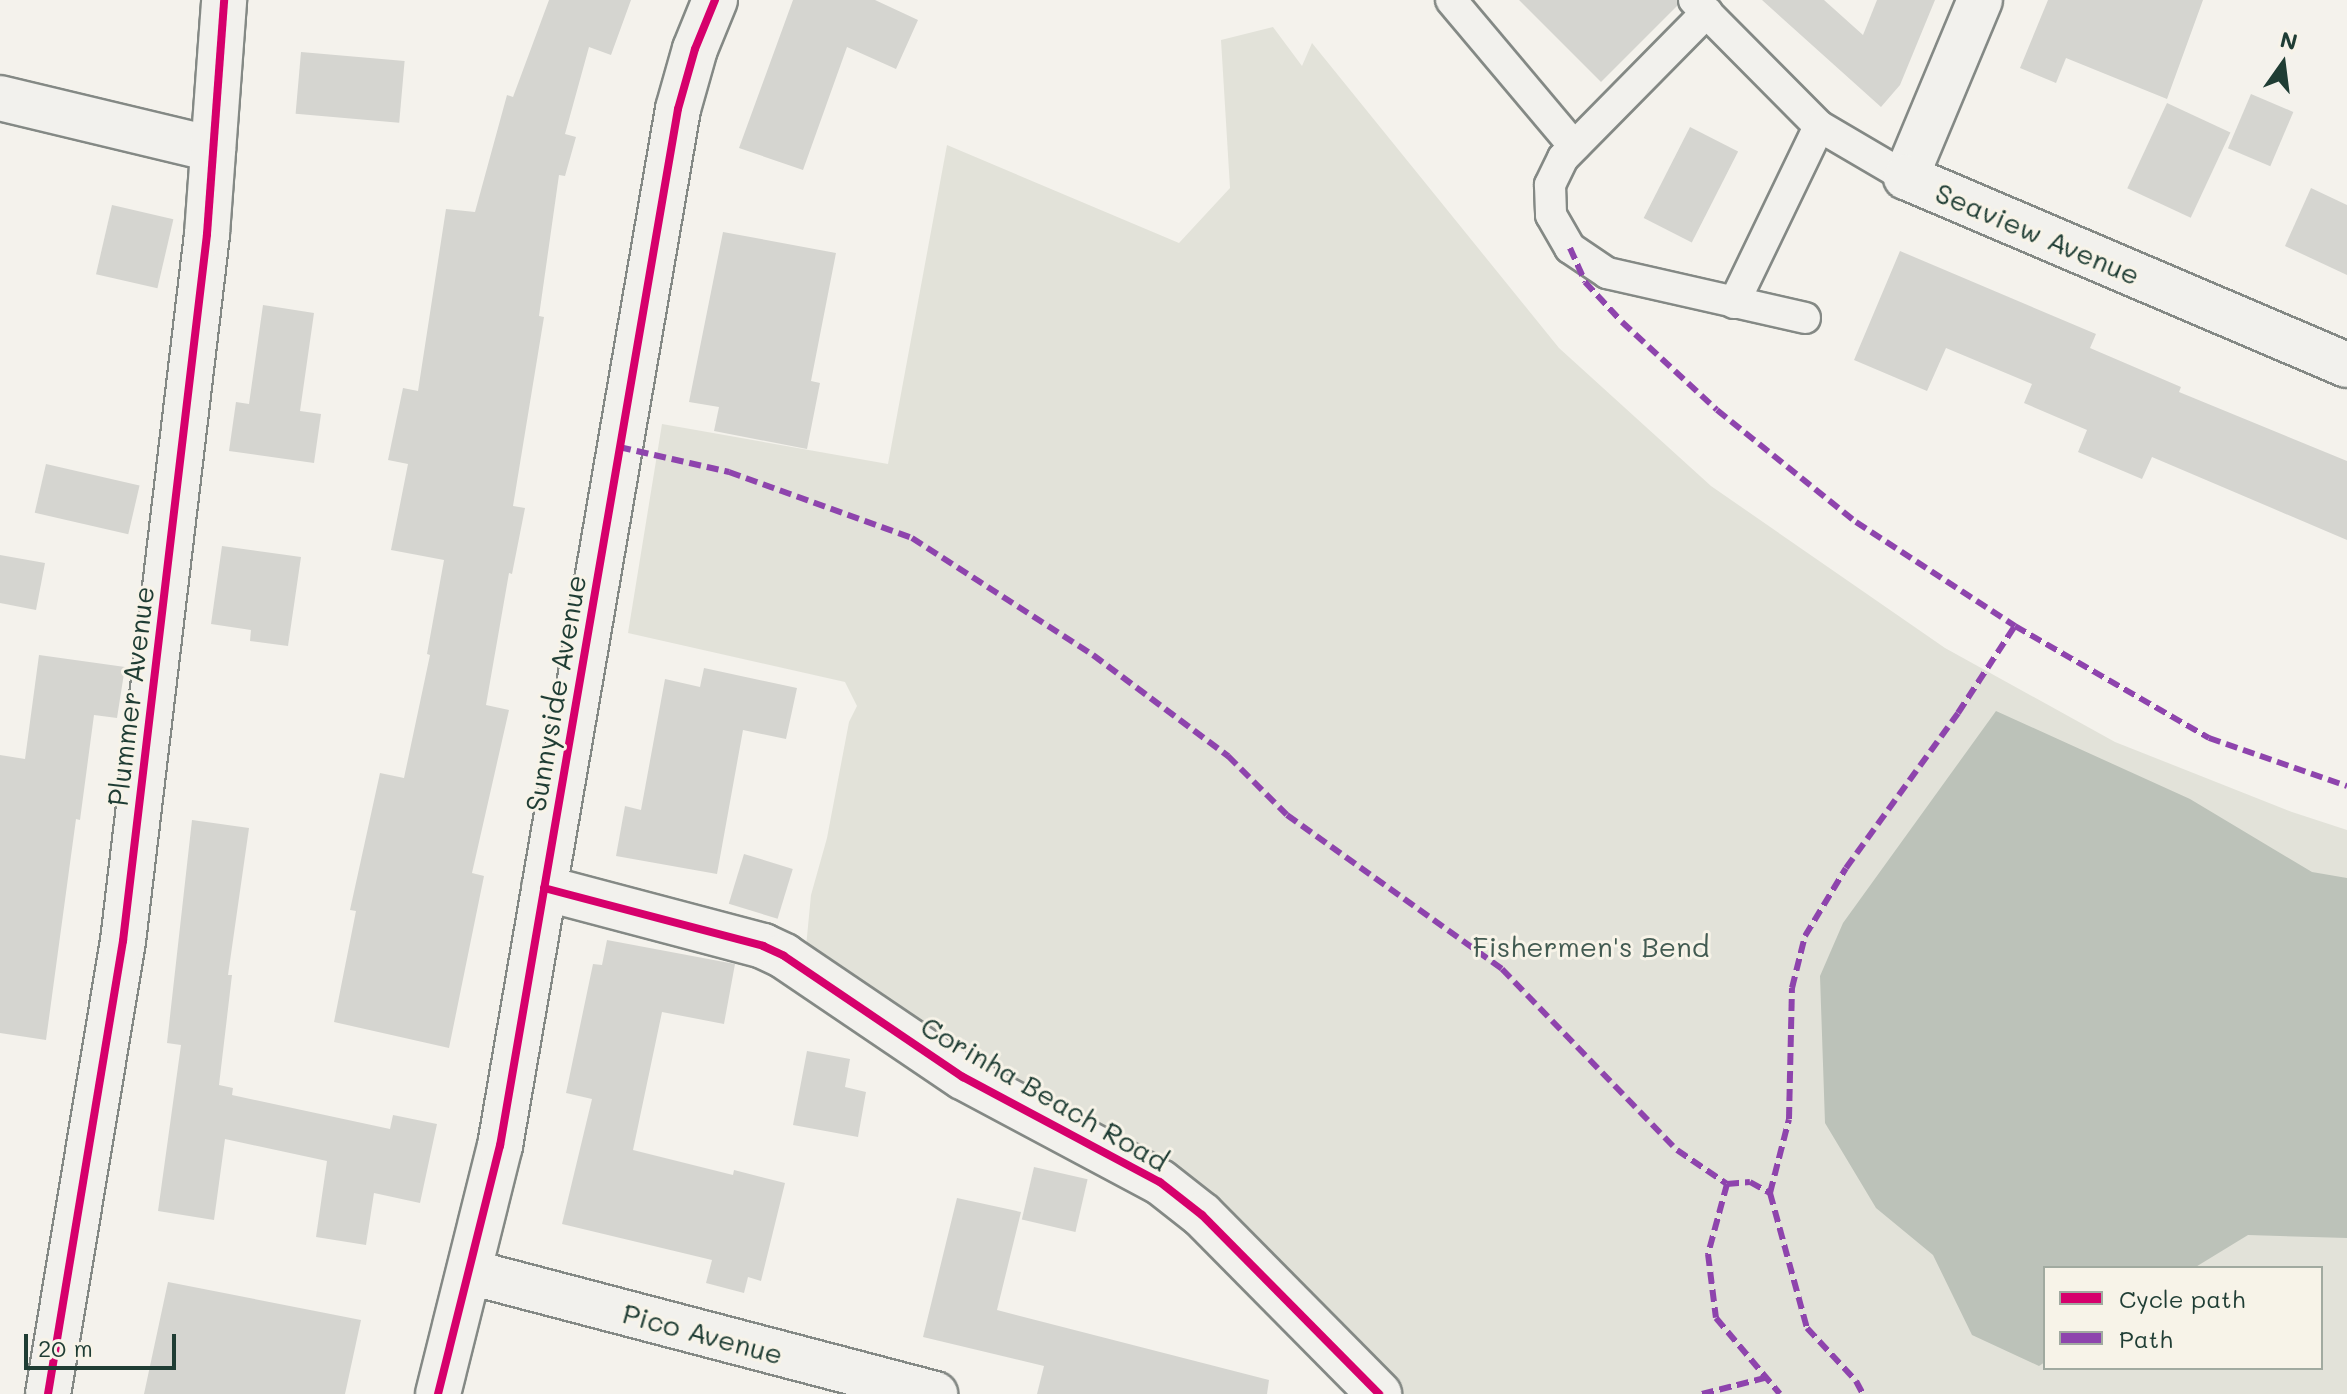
<!DOCTYPE html>
<html>
<head>
<meta charset="utf-8">
<style>
	body { margin:0 }
	#map { position:relative; width:2347px; height:1394px; overflow:hidden; background:#f4f2ec; font-family:Mali,sans-serif }
	div>[style] { position:absolute }
	[style*='--x'] { left:calc(var(--x)*1px); top:calc(var(--y)*1px); width:calc(var(--w)*1px); rotate:calc(var(--a)*1deg) }
	.green>* { inset:0; background:#e2e2d9 }
	.water>* { inset:0; background:#bcc2b9 }
	.building>* { inset:0; background:#d5d5d0; transform-origin:0 0 }
	.roads { filter:drop-shadow(2px 0 #848985) drop-shadow(-2px 0 #848985) drop-shadow(0 2px #848985) drop-shadow(0 -2px #848985) }
	.service>* { height:30px; margin:-15px; padding:0 15px; transform-origin:15px; border-radius:15px; background:#f2f1ed }
	.minor>* { height:44px; margin:-22px; padding:0 22px; transform-origin:22px; border-radius:22px; background:#f2f1ed }
	.quiet>* { height:6px; margin-top:-3px; transform-origin:0; background:repeating-linear-gradient(90deg,#8e44ad 0 12px,transparent 0 18px) }
	.cycleway>* { height:8px; margin:-4px; padding:0 4px; transform-origin:4px; border-radius:4px; background:#d6006c }
	span { translate:-50% -50%; white-space:nowrap; text-align:center; line-height:1.15; -webkit-text-stroke:6px #f7f3e8; paint-order:stroke }
	.street-label { font-size:28px; color:#1f3d34 }
	.park-label { font-size:28px; color:#435b52 }
	.legend { position:absolute; left:2043px; top:1266px; width:280px; height:104px; box-sizing:border-box; background:#f7f3e8; border:2px solid #a1aaa0; margin:0; padding:10px 14px; list-style:none; font-size:24px; color:#1f3d34 }
	.legend li { display:flex; align-items:center; gap:16px; height:40px }
	.legend b { width:40px; border:2px solid #a1aaa0 }
	.north { position:absolute; left:2243px; top:24px; width:80px; height:80px; -webkit-text-stroke:6px #f7f3e8; paint-order:stroke; rotate:14deg; font-size:22px; font-weight:700; line-height:32px; text-align:center; color:#1f3d34 }
	.north::after { content:''; display:block; margin:auto; width:28px; height:36px; background:#1f3d34; clip-path:polygon(50% 0,100% 100%,50% 72%,0 100%) }
	.scale { position:absolute; left:24px; top:1334px; width:152px; height:36px; box-sizing:border-box; border:4px solid #1f3d34; border-top:0; padding-left:10px; font-size:24px; line-height:28px; white-space:nowrap; color:#1f3d34; -webkit-text-stroke:6px #f7f3e8; paint-order:stroke }
</style>
</head>
<body>
<div id="map">
	<div class="green">
		<div style="clip-path:polygon(evenodd,1273px 27px,1302px 66px,1312px 43px,1559px 348px,1711px 486px,1945px 648px,2115px 742px,2292px 812px,2347px 830px,2347px 1394px,1403px 1394px,1389px 1379px,996px 1081px,806px 947px,811px 895px,827px 838px,849px 722px,857px 706px,845px 682px,628px 633px,662px 424px,888px 464px,947px 145px,1179px 243px,1230px 188px,1221px 40px,1273px 27px,2045px 1268px,2321px 1268px,2321px 1368px,2045px 1368px,2045px 1268px)"></div>
	</div>
	<div class="water">
		<div style="clip-path:polygon(1996px 711px,2190px 799px,2312px 872px,2347px 878px,2347px 1238px,2248px 1235px,2194px 1268px,2045px 1268px,2045px 1362px,2039px 1366px,1972px 1335px,1933px 1255px,1876px 1208px,1825px 1123px,1820px 976px,1843px 923px)"></div>
	</div>
	<div class="building">
		<div style="clip-path:polygon(549px 0,631px 0,611px 55px,589px 47px,565px 134px,576px 137px,565px 176px,559px 175px,539px 316px,544px 317px,513px 506px,525px 508px,512px 574px,509px 573px,486px 705px,509px 710px,472px 873px,484px 876px,449px 1048px,334px 1022px,356px 911px,350px 910px,380px 773px,404px 778px,430px 655px,427px 654px,444px 560px,391px 550px,408px 464px,388px 460px,403px 388px,418px 391px,446px 209px,475px 212px,507px 95px,513px 97px)"></div>
		<div style="clip-path:polygon(793px 0,875px 0,918px 20px,896px 69px,847px 47px,803px 170px,739px 148px)"></div>
		<div style="clip-path:polygon(1519px 0,1677px 0,1677px 6px,1601px 82px)"></div>
		<div style="clip-path:polygon(1762px 0,1824px 0,1863px 35px,1877px 0,1935px 0,1900px 85px,1881px 107px)"></div>
		<div style="clip-path:polygon(2048px 0,2203px 0,2167px 99px,2066px 58px,2056px 83px,2020px 68px)"></div>
		<div style="left:301px;top:52px;width:104px;height:62px;rotate:5deg"></div>
		<div style="left:2251px;top:94px;width:46px;height:59px;rotate:23deg"></div>
		<div style="left:2167px;top:103px;width:70px;height:94px;rotate:25deg"></div>
		<div style="left:1690px;top:127px;width:54px;height:102px;rotate:27deg"></div>
		<div style="clip-path:polygon(2311px 188px,2347px 205px,2347px 275px,2285px 246px)"></div>
		<div style="left:112px;top:205px;width:63px;height:71px;rotate:13deg"></div>
		<div style="clip-path:polygon(723px 232px,836px 253px,811px 381px,820px 383px,807px 449px,714px 431px,719px 407px,689px 402px)"></div>
		<div style="clip-path:polygon(1900px 251px,2096px 334px,2090px 348px,2181px 387px,2179px 392px,2347px 461px,2347px 540px,2152px 457px,2142px 479px,2078px 452px,2087px 430px,2024px 403px,2032px 384px,1946px 348px,1927px 391px,1854px 360px)"></div>
		<div style="clip-path:polygon(263px 305px,314px 313px,300px 411px,321px 414px,314px 463px,229px 451px,236px 402px,249px 404px)"></div>
		<div style="left:46px;top:464px;width:96px;height:50px;rotate:13deg"></div>
		<div style="clip-path:polygon(222px 546px,301px 557px,288px 646px,250px 641px,251px 630px,211px 624px)"></div>
		<div style="clip-path:polygon(0 555px,45px 563px,36px 610px,0 603px)"></div>
		<div style="clip-path:polygon(39px 655px,125px 667px,117px 718px,94px 715px,80px 820px,76px 819px,46px 1040px,0 1033px,0 755px,25px 759px)"></div>
		<div style="clip-path:polygon(704px 668px,797px 688px,786px 739px,743px 730px,717px 874px,616px 856px,625px 806px,641px 810px,665px 679px,700px 687px)"></div>
		<div style="clip-path:polygon(192px 820px,249px 828px,228px 975px,232px 975px,219px 1085px,233px 1088px,232px 1095px,390px 1129px,393px 1115px,437px 1124px,420px 1203px,374px 1193px,366px 1245px,316px 1237px,327px 1161px,225px 1139px,214px 1220px,158px 1211px,181px 1045px,167px 1043px)"></div>
		<div style="left:744px;top:854px;width:51px;height:52px;rotate:17deg"></div>
		<div style="clip-path:polygon(607px 940px,735px 964px,724px 1024px,662px 1012px,633px 1150px,733px 1175px,734px 1170px,785px 1183px,761px 1281px,748px 1277px,744px 1293px,706px 1283px,712px 1260px,562px 1224px,592px 1099px,566px 1093px,593px 964px,602px 965px)"></div>
		<div style="clip-path:polygon(807px 1051px,850px 1059px,845px 1087px,866px 1092px,858px 1137px,793px 1125px)"></div>
		<div style="left:1034px;top:1167px;width:55px;height:54px;rotate:13deg"></div>
		<div style="clip-path:polygon(957px 1198px,1021px 1212px,997px 1310px,1269px 1380px,1267px 1394px,1037px 1394px,1044px 1366px,923px 1337px)"></div>
		<div style="clip-path:polygon(168px 1282px,361px 1320px,345px 1394px,144px 1394px)"></div>
	</div>
	<div class="roads">
		<div class="service">
			<div style="--x:1451;--y:0;--w:191;--a:49.9"></div>
			<div style="--x:1694;--y:0;--w:177;--a:45.2"></div>
			<div style="--x:1819;--y:126;--w:101;--a:30.4"></div>
			<div style="--x:1707;--y:12;--w:205;--a:134.6"></div>
			<div style="--x:1563;--y:158;--w:30;--a:116"></div>
			<div style="--x:1550;--y:185;--w:30;--a:88"></div>
			<div style="--x:1551;--y:215;--w:38;--a:60"></div>
			<div style="--x:1570;--y:248;--w:45;--a:34"></div>
			<div style="--x:1607;--y:273;--w:203;--a:12.8"></div>
			<div style="--x:1734;--y:303;--w:196;--a:-64.3"></div>
		</div>
		<div class="minor">
			<div style="--x:1980;--y:0;--w:192;--a:112.7"></div>
			<div style="--x:1906;--y:177;--w:479;--a:23.1"></div>
			<div style="--x:0;--y:98;--w:219;--a:13.5"></div>
			<div style="--x:544;--y:888;--w:227;--a:14.8"></div>
			<div style="--x:763;--y:946;--w:23;--a:25"></div>
			<div style="--x:784;--y:956;--w:216;--a:34.1"></div>
			<div style="--x:963;--y:1077;--w:223;--a:28.1"></div>
			<div style="--x:1160;--y:1182;--w:53;--a:38.2"></div>
			<div style="--x:1202;--y:1215;--w:252;--a:45.3"></div>
			<div style="--x:470;--y:1272;--w:481;--a:14.7"></div>
			<div style="--x:48;--y:1394;--w:459;--a:-80.6"></div>
			<div style="--x:123;--y:941;--w:712;--a:-83.22"></div>
			<div style="--x:207;--y:234;--w:235;--a:-85.8"></div>
			<div style="--x:438;--y:1394;--w:256;--a:-76"></div>
			<div style="--x:500;--y:1146;--w:1052;--a:-80.26"></div>
			<div style="--x:678;--y:109;--w:62;--a:-74.2"></div>
			<div style="--x:695;--y:49;--w:53;--a:-67.8"></div>
		</div>
	</div>
	<div class="quiet">
		<div style="--x:1570;--y:248;--w:37;--a:66"></div>
		<div style="--x:1585;--y:282;--w:54;--a:47.2"></div>
		<div style="--x:1622;--y:322;--w:129;--a:42.8"></div>
		<div style="--x:1717;--y:410;--w:179;--a:38.9"></div>
		<div style="--x:1856;--y:522;--w:190;--a:33.2"></div>
		<div style="--x:619;--y:447;--w:113;--a:12.8"></div>
		<div style="--x:729;--y:472;--w:195;--a:19.8"></div>
		<div style="--x:912;--y:538;--w:216;--a:32.9"></div>
		<div style="--x:1093;--y:655;--w:169;--a:36.8"></div>
		<div style="--x:1228;--y:756;--w:83;--a:45"></div>
		<div style="--x:1287;--y:815;--w:264;--a:35.6"></div>
		<div style="--x:1502;--y:969;--w:252;--a:46"></div>
		<div style="--x:1677;--y:1150;--w:60;--a:34.2"></div>
		<div style="--x:1727;--y:1184;--w:23;--a:-5"></div>
		<div style="--x:1750;--y:1182;--w:23;--a:29"></div>
		<div style="--x:1770;--y:1193;--w:140;--a:74.7"></div>
		<div style="--x:1807;--y:1328;--w:72;--a:47.2"></div>
		<div style="--x:1856;--y:1381;--w:15;--a:62"></div>
		<div style="--x:1727;--y:1184;--w:73;--a:105.2"></div>
		<div style="--x:1708;--y:1254;--w:64;--a:82.9"></div>
		<div style="--x:1716;--y:1318;--w:99;--a:49.9"></div>
		<div style="--x:1770;--y:1193;--w:76;--a:-75.6"></div>
		<div style="--x:1789;--y:1119;--w:131;--a:-88.7"></div>
		<div style="--x:1792;--y:988;--w:54;--a:-76"></div>
		<div style="--x:1805;--y:936;--w:79;--a:-58.9"></div>
		<div style="--x:1846;--y:868;--w:191;--a:-54.1"></div>
		<div style="--x:1958;--y:713;--w:104;--a:-56.8"></div>
		<div style="--x:2015;--y:626;--w:224;--a:30"></div>
		<div style="--x:2209;--y:738;--w:146;--a:19.2"></div>
		<div style="--x:1702;--y:1394;--w:65;--a:-14.3"></div>
	</div>
	<div class="cycleway">
		<div style="--x:544;--y:888;--w:227;--a:14.8"></div>
		<div style="--x:763;--y:946;--w:23;--a:25"></div>
		<div style="--x:784;--y:956;--w:216;--a:34.1"></div>
		<div style="--x:963;--y:1077;--w:223;--a:28.1"></div>
		<div style="--x:1160;--y:1182;--w:53;--a:38.2"></div>
		<div style="--x:1202;--y:1215;--w:252;--a:45.3"></div>
		<div style="--x:48;--y:1394;--w:459;--a:-80.6"></div>
		<div style="--x:123;--y:941;--w:712;--a:-83.22"></div>
		<div style="--x:207;--y:234;--w:235;--a:-85.8"></div>
		<div style="--x:438;--y:1394;--w:256;--a:-76"></div>
		<div style="--x:500;--y:1146;--w:1052;--a:-80.26"></div>
		<div style="--x:678;--y:109;--w:62;--a:-74.2"></div>
		<div style="--x:695;--y:49;--w:53;--a:-67.8"></div>
	</div>
	<div class="street-label">
		<span style="left:2038px;top:233px;rotate:23deg">Seaview Avenue</span>
		<span style="left:555px;top:693px;rotate:-80deg">Sunnyside Avenue</span>
		<span style="left:130px;top:696px;rotate:-83deg">Plummer Avenue</span>
		<span style="left:1045px;top:1093px;rotate:30deg">Corinha Beach Road</span>
		<span style="left:703px;top:1333px;rotate:15deg">Pico Avenue</span>
	</div>
	<div class="park-label">
		<span style="left:1591px;top:946px">Fishermen's Bend</span>
	</div>
	<ul class="legend">
	<li><b style="height:10px;background:#d6006c"></b>Cycle path</li>
	<li><b style="height:10px;background:#8e44ad"></b>Path</li>
	</ul>
	<div class="north">N</div>
	<div class="scale">20 m</div>
</div>
</body>
</html>
